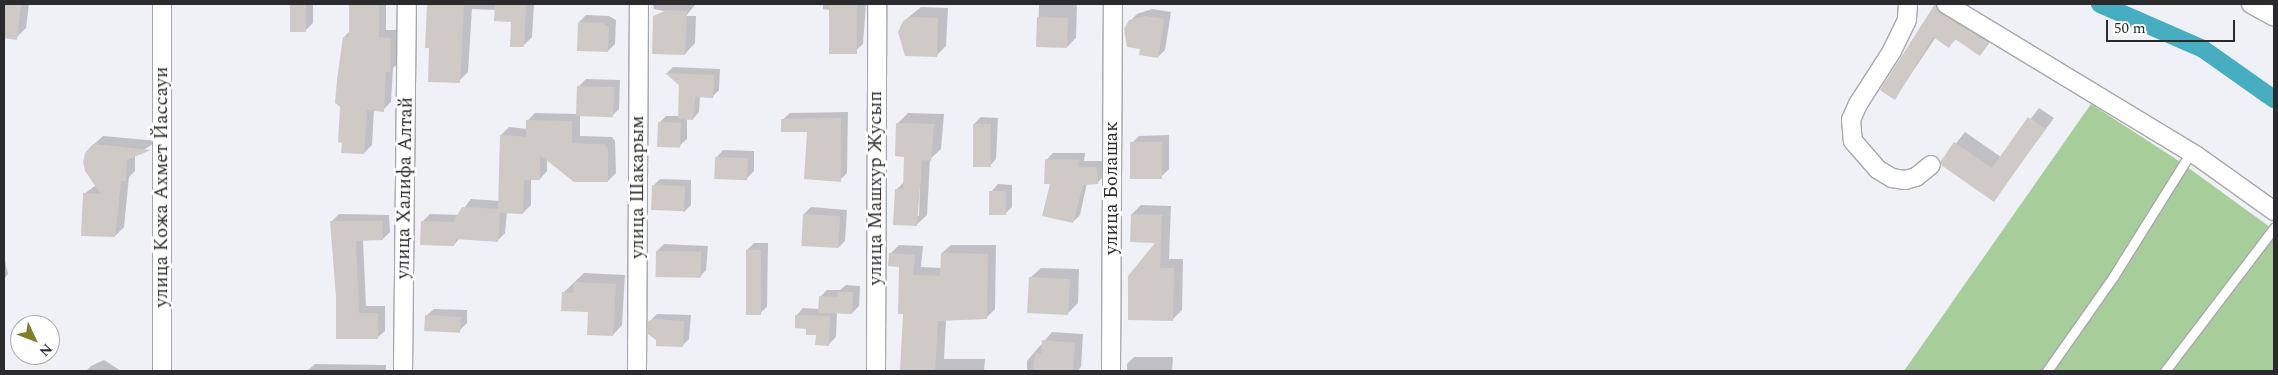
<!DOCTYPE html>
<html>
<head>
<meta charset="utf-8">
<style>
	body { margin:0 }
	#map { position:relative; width:2278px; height:375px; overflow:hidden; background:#f0f1f6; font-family:Spectral,serif }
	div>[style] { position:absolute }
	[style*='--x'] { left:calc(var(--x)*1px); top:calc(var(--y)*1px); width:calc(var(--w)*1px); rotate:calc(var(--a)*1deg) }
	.green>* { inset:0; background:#a7ce9a }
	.shadow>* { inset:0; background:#0003 }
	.canal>* { height:18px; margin:-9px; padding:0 9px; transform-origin:9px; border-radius:9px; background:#47adc0 }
	.building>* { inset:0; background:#cfcac6; transform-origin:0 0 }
	.roads { filter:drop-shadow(1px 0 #a7a8ad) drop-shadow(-1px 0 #a7a8ad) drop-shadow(0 1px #a7a8ad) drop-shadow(0 -1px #a7a8ad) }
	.service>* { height:9px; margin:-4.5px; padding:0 4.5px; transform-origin:4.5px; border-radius:4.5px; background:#fff }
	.minor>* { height:18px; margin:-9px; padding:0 9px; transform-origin:9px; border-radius:9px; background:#fff }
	span { translate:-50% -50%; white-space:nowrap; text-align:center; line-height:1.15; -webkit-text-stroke:5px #fff; paint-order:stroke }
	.street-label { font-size:19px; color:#2b2b2d }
	.frame { position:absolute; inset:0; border:5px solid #2b2b2d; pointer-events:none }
	.north { position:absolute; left:10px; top:315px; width:50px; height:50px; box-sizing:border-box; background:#fff; border:1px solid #aaaaab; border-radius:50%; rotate:133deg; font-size:14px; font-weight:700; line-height:20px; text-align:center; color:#2b2b2d }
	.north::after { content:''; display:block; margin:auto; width:18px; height:22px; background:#7f7f27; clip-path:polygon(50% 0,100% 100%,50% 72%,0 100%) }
	.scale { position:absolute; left:2106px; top:20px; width:129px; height:22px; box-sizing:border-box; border:2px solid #2b2b2d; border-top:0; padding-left:6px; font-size:15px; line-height:18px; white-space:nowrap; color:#2b2b2d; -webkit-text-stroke:4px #fff; paint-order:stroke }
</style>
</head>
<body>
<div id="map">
	<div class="green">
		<div style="clip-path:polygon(2091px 104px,2179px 161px,2274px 230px,2274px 371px,1904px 371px)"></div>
	</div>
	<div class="shadow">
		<div style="clip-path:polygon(4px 4px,29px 4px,26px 28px,16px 38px,4px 37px)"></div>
		<div style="clip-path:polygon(291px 4px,313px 4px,313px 23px,306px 30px,292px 30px)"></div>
		<div style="clip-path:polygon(350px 4px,386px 4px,386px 30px,399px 30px,398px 63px,393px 68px,391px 102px,383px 110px,374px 110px,372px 145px,364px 153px,344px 37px,350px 31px)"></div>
		<div style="clip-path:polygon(429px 4px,534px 4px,532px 37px,523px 46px,512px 21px,496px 10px,472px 9px,468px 72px,459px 81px,430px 47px,426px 46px)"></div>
		<div style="clip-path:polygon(653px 4px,760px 4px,695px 5px,686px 16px,696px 16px,695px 43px,685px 54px,679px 14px,654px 9px)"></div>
		<div style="clip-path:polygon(823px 4px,866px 4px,863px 44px,852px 54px,830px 10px,823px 9px)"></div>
		<div style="clip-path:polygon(1039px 4px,1077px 4px,1076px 38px,1067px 47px,1038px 46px)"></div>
		<div style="clip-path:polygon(1937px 4px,1949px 4px,1997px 33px,1980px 55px,1957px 38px,1949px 46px,1936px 37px,1895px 98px,1881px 89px)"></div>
		<div style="clip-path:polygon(921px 7px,948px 8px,946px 46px,936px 56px,904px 21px)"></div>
		<div style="clip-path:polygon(1152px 9px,1171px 12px,1165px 50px,1158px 57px,1142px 48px,1130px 21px,1137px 14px)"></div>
		<div style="clip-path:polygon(586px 15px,609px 16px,616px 20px,615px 44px,608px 51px,579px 22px)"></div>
		<div style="clip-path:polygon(673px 67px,720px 69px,719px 90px,712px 97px,700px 96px,699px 112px,693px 119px,687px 118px,687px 139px,679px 146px,659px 123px,666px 116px,680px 116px,680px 85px,667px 73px)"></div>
		<div style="clip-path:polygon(586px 79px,620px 80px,619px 109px,612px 116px,580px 115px,580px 136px,612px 137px,615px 141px,616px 173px,608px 181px,547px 159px,547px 171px,540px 179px,531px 179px,531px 205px,523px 213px,507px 212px,505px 233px,498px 240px,460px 238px,454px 245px,422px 222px,430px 214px,459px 215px,471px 199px,500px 201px,501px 135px,509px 127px,527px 129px,527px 121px,535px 113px,577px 114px,579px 86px)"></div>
		<div style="clip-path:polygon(2039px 108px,2054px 118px,1994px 200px,1942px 161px,1965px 132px,2001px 157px)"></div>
		<div style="clip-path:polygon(848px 112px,847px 173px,840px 180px,808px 131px,782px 120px,790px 113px)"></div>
		<div style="clip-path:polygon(evenodd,908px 113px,944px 114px,941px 149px,930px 159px,927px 215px,916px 225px,896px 190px,904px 182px,905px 155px,898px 123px,908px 113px,921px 154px,919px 216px,916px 216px,921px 154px)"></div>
		<div style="clip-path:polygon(981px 117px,998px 118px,996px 159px,989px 167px,974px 124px)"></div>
		<div style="clip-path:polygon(1169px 135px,1169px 169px,1162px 176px,1132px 143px,1139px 136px)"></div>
		<div style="clip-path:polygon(103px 136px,158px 141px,135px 155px,135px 171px,129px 177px,124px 227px,115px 236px,84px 194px,96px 185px,90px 148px)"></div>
		<div style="clip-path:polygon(723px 150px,754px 151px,754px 171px,747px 178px,716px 158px)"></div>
		<div style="clip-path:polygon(1053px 153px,1085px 153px,1084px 161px,1103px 161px,1104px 176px,1097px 183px,1087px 183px,1080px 215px,1073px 222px,1051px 183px,1046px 160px)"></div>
		<div style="clip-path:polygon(660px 179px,691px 180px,691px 205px,684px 212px,653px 186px)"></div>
		<div style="clip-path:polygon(998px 184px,1012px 185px,1012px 207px,1005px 214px,991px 192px)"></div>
		<div style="clip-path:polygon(1141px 205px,1171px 206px,1169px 259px,1183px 259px,1182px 310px,1173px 319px,1129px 319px,1157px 242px,1132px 214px)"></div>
		<div style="clip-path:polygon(811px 207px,847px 210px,845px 241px,838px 248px,804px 214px)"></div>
		<div style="clip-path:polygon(339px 214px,389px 215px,390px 232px,383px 239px,363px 240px,366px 306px,385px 306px,385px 331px,377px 338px,338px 297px,332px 221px)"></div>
		<div style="clip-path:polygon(754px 243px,768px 243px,767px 307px,759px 314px,747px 250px)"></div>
		<div style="clip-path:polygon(664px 244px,708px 246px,706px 270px,699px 278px,657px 251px)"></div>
		<div style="clip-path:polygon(899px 245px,923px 246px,921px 267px,941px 268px,942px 253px,951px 245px,996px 245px,995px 309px,986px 318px,946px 320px,944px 359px,985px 359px,984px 371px,901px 371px,904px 313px,900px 266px,890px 254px)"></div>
		<div style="clip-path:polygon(4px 256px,8px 274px,4px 279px)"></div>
		<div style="clip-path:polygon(1041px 268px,1079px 269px,1078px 303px,1068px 313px,1030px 278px)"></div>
		<div style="clip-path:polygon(584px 273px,625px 275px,622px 325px,613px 335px,589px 311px,563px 293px)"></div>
		<div style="clip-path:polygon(846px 285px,860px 286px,859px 306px,852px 313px,837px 312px,836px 337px,829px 344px,796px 316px,803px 308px,820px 309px,820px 297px,827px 290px,840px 290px)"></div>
		<div style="clip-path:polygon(434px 309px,467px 310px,467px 323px,460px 330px,426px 316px)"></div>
		<div style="clip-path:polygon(657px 314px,691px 315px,689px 339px,682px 346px,650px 321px)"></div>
		<div style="clip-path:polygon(1052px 332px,1083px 334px,1081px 367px,1077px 371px,1027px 371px,1027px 361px)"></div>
		<div style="clip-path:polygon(1134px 357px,1173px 357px,1172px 371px,1127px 371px,1127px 364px)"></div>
		<div style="clip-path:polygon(104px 360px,121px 371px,86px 371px,91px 366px)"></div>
		<div style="clip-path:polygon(315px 364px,386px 365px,386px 371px,307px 371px)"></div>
	</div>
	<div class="canal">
		<div style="--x:2100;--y:4;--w:112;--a:23.6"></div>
		<div style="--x:2203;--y:49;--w:87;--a:35.2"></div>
	</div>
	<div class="building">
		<div style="clip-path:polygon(4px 4px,21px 4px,17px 40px,4px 38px)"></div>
		<div style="left:290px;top:4px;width:16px;height:28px"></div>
		<div style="clip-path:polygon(349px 4px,379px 4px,379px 37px,391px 38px,391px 72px,386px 72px,384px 112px,367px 110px,364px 154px,341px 153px,342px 143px,338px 142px,340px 107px,335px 103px,337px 80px,343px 37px,349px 37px)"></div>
		<div style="clip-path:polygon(427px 4px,464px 4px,460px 83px,428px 82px,429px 48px,425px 48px)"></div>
		<div style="clip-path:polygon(495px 4px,526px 4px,524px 47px,510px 47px,511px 22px,494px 21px)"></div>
		<div style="left:829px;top:4px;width:28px;height:50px"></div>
		<div style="clip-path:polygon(1935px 4px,1940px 13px,1989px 43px,1980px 56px,1955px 39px,1949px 48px,1933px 37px,1895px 100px,1880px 90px)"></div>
		<div style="clip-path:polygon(667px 10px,687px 11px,685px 55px,652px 54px,653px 16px)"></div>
		<div style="clip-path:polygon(1144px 16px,1164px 19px,1158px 58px,1139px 55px,1140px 49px,1127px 47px,1124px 29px,1129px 20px)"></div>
		<div style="clip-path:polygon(910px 17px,938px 18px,937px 57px,905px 56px,898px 32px,903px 21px)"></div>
		<div style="left:1037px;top:17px;width:31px;height:30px;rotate:2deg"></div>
		<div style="clip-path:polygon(578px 22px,602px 23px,609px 27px,608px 52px,577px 51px)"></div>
		<div style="clip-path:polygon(665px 73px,714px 75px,713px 98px,695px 97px,693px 120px,678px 119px,679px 85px)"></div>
		<div style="left:577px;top:86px;width:37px;height:30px;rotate:2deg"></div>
		<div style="clip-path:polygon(2028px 117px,2045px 129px,1994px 202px,1941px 165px,1941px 161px,1954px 142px,1992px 168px)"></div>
		<div style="clip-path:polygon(841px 118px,841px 182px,804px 179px,807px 132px,781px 132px,781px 119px)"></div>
		<div style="clip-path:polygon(526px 120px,572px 121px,572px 143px,604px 144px,608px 149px,608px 182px,574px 182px,540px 155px,540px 180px,524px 180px,523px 214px,500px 213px,498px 242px,455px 239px,454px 246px,420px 245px,421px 221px,453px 222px,462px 207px,498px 209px,500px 135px,526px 137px)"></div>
		<div style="left:658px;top:122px;width:23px;height:25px;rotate:2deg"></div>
		<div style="clip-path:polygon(896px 123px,934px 124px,931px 161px,922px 160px,917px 226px,893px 225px,895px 189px,903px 189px,904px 157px,895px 156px)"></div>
		<div style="left:973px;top:124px;width:18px;height:43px"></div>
		<div style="left:1130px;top:142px;width:32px;height:37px"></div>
		<div style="clip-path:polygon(93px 144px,151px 150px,127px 160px,126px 181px,121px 181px,115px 237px,81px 236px,83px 193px,101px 194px,85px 171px,83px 162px,85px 153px)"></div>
		<div style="left:715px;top:157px;width:33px;height:22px;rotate:2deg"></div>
		<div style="clip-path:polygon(1045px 159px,1079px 160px,1078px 167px,1097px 167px,1098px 184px,1083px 185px,1073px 223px,1042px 216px,1050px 184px,1044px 184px)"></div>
		<div style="left:652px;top:185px;width:33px;height:25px;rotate:2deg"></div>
		<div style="left:989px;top:191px;width:17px;height:24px"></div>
		<div style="left:803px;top:214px;width:37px;height:32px;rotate:3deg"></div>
		<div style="clip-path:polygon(1131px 214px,1162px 215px,1160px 268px,1174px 268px,1173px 321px,1128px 320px,1128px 276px,1155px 243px,1130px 242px)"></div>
		<div style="clip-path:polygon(330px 221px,383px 221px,383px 240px,356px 241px,359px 313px,378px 313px,378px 339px,336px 339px,336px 297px)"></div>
		<div style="left:746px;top:250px;width:15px;height:65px"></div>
		<div style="left:656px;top:251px;width:45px;height:26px;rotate:1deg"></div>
		<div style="clip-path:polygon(889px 253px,915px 255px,913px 275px,940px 276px,941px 253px,988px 254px,987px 319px,938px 321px,935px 371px,900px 371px,903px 314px,898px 314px,899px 267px,888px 266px)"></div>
		<div style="left:1029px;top:277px;width:41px;height:36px;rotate:3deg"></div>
		<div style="clip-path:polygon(574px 282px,616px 284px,613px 336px,587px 335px,588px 312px,561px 311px,562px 292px,573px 293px)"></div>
		<div style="clip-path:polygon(838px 292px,853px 292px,852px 314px,818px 313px,819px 296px,837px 297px)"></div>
		<div style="left:425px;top:315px;width:36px;height:16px;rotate:3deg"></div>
		<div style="clip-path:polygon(795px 315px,830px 316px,829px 346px,815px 345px,816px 335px,806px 335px,806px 329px,795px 328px)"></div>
		<div style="clip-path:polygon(654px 319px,684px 321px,683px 347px,656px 346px,656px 340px,648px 334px,648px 321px)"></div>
		<div style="clip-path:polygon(1042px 340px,1075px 343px,1073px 371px,1033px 371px,1035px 353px,1041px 354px)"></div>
	</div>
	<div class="roads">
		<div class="service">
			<div style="--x:2047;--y:371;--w:115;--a:-54.9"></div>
			<div style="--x:2113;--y:277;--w:147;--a:-58"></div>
			<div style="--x:2165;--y:371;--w:180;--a:-52.7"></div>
		</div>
		<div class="minor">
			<div style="--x:162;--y:4;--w:367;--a:90"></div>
			<div style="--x:1908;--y:4;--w:16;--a:94"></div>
			<div style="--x:1907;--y:20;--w:34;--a:116"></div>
			<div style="--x:1892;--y:51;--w:63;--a:122.7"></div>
			<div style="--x:1858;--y:104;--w:17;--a:114"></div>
			<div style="--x:1851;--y:120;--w:21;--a:85"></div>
			<div style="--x:1853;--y:141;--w:37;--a:49"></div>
			<div style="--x:1877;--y:169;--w:17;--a:31"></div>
			<div style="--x:1892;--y:178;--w:13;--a:9"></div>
			<div style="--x:1905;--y:180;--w:11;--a:-15"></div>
			<div style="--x:1916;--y:177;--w:19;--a:-39"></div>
			<div style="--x:1946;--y:4;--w:293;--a:31.2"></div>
			<div style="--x:2197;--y:156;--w:95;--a:35.5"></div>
			<div style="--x:2251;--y:4;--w:26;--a:29"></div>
			<div style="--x:403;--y:371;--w:367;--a:-89.4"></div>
			<div style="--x:637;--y:371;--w:367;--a:-89.7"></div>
			<div style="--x:876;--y:371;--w:367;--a:-89.8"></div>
			<div style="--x:1111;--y:371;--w:367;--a:-89.7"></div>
		</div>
	</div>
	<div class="street-label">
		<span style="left:162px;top:187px;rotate:-90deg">улица Кожа Ахмет Йассауи</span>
		<span style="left:638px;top:187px;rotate:-90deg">улица Шакарым</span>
		<span style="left:405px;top:188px;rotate:-89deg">улица Халифа Алтай</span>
		<span style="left:876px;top:188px;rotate:-90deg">улица Машхур Жусып</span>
		<span style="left:1112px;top:188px;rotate:-90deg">улица Болашак</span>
	</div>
	<div class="frame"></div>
	<div class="north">N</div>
	<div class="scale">50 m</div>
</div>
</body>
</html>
